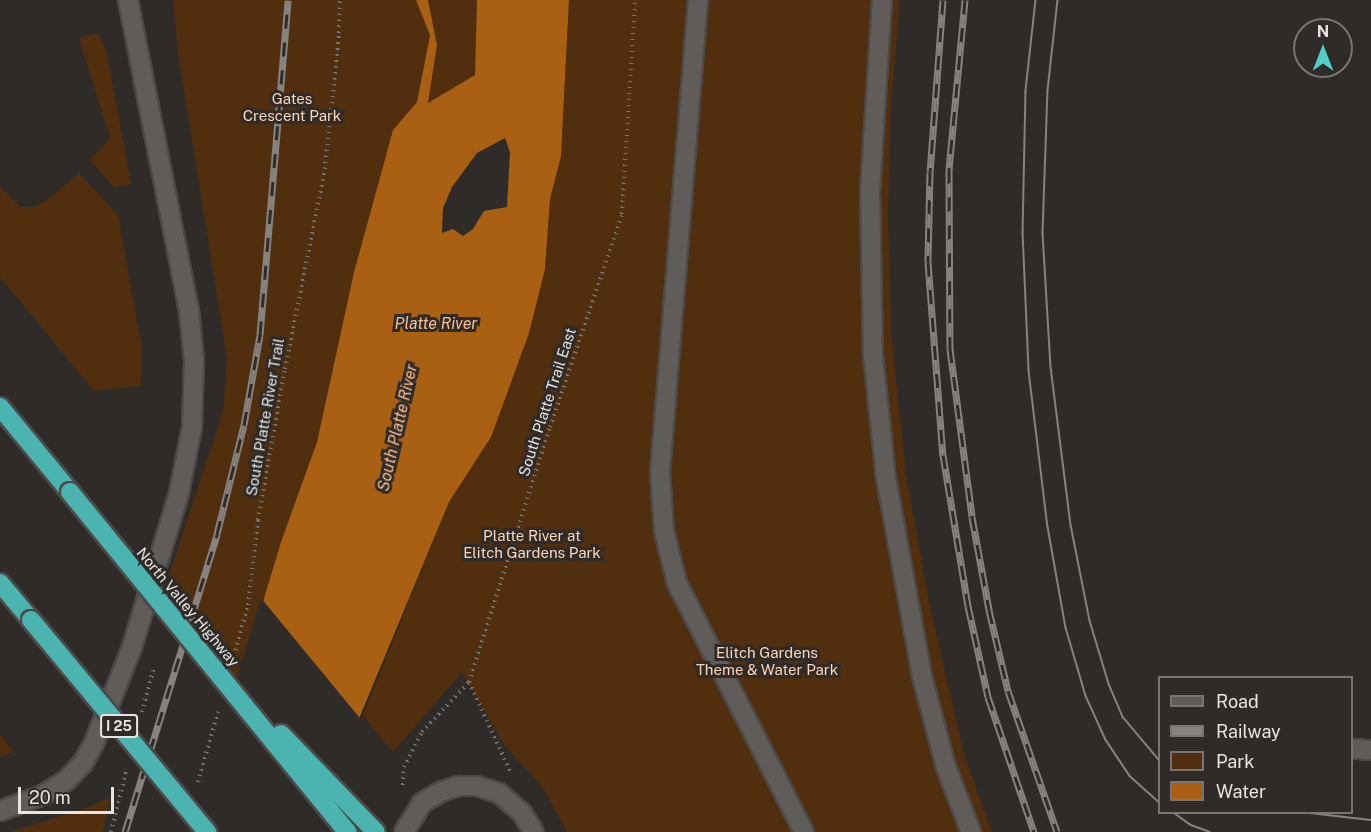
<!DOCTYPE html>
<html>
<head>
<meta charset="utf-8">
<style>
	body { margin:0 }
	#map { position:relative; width:1371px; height:832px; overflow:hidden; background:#2e2b28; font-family:"Public Sans",sans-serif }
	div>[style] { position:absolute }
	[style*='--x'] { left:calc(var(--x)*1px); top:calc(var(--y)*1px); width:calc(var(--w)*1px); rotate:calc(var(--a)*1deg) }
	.green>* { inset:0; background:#512e0d }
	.water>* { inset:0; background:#aa6013 }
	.pier>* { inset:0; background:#2e2b28 }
	.path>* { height:4px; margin-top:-2px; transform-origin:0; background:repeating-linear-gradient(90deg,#767371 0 1.5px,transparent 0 6px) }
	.roads { filter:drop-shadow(2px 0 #4c4a48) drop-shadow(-2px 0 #4c4a48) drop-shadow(0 2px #4c4a48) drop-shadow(0 -2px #4c4a48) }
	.minor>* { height:18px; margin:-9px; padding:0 9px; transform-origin:9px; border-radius:9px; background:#605c59 }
	.highway>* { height:18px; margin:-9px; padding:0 9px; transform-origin:9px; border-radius:9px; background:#4bb3b0 }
	.tram>* { height:1.5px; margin:-0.75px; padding:0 0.75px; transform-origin:0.75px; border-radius:0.75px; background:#858280 }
	.rail>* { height:7px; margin-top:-3.5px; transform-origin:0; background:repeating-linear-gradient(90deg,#2e2b28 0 14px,#858280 0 28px); box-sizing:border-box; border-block:2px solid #858280 }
	.bridges { filter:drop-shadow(2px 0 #4c4a48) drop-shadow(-2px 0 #4c4a48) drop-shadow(0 2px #4c4a48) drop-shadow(0 -2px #4c4a48) }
	.highway-bridge>* { height:18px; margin:-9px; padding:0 9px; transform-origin:9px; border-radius:9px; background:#4bb3b0 }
	span { translate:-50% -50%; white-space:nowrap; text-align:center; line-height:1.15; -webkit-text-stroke:6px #2e2b28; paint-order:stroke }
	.shield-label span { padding:2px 4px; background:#2e2b28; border:2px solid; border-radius:4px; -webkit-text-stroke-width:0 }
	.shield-label { font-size:14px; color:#e7e5e3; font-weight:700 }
	.park-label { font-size:15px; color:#fed5b5 }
	.street-label { font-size:15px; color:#e7e5e3 }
	.water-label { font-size:16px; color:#fcbf8f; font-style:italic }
	.legend { position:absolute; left:1158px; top:676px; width:195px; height:138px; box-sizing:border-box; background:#2e2b28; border:2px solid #787573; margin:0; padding:8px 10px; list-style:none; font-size:18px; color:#e7e5e3 }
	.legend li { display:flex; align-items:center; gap:12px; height:30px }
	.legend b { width:30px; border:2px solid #787573 }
	.north { position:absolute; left:1293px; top:18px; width:60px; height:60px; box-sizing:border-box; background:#2e2b28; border:2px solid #787573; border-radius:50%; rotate:0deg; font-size:16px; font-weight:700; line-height:24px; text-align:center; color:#e7e5e3 }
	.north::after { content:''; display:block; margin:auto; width:21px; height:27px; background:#53cdca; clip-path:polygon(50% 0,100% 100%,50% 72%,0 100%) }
	.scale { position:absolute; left:18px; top:787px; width:96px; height:27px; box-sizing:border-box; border:3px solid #e7e5e3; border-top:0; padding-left:8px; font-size:18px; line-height:21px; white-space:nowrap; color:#e7e5e3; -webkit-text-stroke:4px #2e2b28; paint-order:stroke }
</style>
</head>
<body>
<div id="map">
	<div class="green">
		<div style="clip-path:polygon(173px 0,423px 0,430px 35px,417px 102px,393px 130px,354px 271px,317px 442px,281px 542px,234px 698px,160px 602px,223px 411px,227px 359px,178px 53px)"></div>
		<div style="clip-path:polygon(428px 0,477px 0,475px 75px,428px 103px,437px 45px)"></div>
		<div style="clip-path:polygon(569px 0,900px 0,891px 105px,888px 216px,892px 341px,906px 474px,930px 607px,964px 754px,992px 832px,567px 832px,542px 786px,504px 745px,462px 672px,393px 752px,363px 715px,449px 502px,491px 437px,545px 269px,550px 199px,561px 156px)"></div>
		<div style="clip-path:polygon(98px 33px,107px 53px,131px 184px,114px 188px,90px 160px,110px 138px,79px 38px)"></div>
		<div style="clip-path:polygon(79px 173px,118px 215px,142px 349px,141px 386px,94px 391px,0 277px,0 187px,20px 207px,34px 207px,48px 200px)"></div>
		<div style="clip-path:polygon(0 735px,14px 752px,0 757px)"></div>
		<div style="clip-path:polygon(110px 797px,103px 832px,9px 832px,84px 809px)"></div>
	</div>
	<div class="water">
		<div style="clip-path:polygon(evenodd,416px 0,428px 0,437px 45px,428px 103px,475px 75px,477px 0,569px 0,561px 156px,550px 199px,545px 269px,529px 333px,491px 437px,449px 502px,331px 786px,234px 698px,281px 542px,317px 442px,354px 272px,393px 130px,417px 102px,430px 35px,416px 0,505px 138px,510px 152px,507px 207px,484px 211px,473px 229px,463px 236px,453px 229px,442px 233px,443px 208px,452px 187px,477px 153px,505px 138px)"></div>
	</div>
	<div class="pier">
		<div style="clip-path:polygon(261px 598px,363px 722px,334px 787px,321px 832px,201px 832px,231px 697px)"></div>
	</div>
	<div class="path">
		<div style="--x:234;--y:656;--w:53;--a:-74.6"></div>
		<div style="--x:248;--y:605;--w:86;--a:-83.3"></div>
		<div style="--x:258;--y:520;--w:153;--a:-79.9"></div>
		<div style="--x:285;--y:369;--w:204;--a:-78.7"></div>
		<div style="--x:325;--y:169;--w:137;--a:-84.1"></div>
		<div style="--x:339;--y:33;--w:33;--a:-88"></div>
		<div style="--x:469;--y:682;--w:98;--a:65.3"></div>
		<div style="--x:142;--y:712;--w:47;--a:-75.1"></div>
		<div style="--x:198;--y:782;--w:73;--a:-74.1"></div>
		<div style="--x:403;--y:785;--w:18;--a:-87"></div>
		<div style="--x:404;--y:767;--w:39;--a:-63"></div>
		<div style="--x:422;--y:732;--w:69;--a:-46.8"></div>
		<div style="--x:469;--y:682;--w:268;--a:-72.4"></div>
		<div style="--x:550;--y:427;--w:225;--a:-71.3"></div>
		<div style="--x:622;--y:214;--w:214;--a:-86.5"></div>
		<div style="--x:111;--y:832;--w:62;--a:-76"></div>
	</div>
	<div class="roads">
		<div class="minor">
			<div style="--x:698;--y:0;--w:473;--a:94.6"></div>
			<div style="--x:660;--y:471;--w:60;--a:86.2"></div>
			<div style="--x:664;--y:531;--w:54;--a:76"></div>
			<div style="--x:677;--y:583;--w:280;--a:63"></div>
			<div style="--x:882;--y:0;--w:189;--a:93.6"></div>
			<div style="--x:870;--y:189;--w:166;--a:89"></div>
			<div style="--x:873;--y:355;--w:124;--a:84"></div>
			<div style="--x:886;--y:478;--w:202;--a:79.7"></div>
			<div style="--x:922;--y:677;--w:93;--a:75.1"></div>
			<div style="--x:946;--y:767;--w:70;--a:69"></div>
			<div style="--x:1352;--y:749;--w:19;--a:3"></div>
			<div style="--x:0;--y:811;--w:46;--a:-20.4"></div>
			<div style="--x:43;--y:795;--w:28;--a:-32"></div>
			<div style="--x:67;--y:780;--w:23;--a:-47"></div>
			<div style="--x:83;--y:763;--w:23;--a:-61"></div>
			<div style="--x:94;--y:743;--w:103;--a:-68.4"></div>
			<div style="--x:132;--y:647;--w:161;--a:-73"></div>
			<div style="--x:179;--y:493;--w:67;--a:-78.9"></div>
			<div style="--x:192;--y:427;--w:67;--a:-88.3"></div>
			<div style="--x:194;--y:360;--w:49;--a:-95.8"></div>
			<div style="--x:189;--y:311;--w:317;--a:-101.1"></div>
			<div style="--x:404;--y:832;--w:34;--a:-58"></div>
			<div style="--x:422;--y:803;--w:21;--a:-31"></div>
			<div style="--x:440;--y:792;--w:20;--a:-18"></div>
			<div style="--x:459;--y:786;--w:18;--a:0"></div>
			<div style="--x:477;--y:786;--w:23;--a:18"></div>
			<div style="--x:499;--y:793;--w:30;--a:41"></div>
			<div style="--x:522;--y:813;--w:22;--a:58"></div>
		</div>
		<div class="highway">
			<div style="--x:0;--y:407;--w:110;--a:50.5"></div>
			<div style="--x:0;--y:583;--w:48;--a:50"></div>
		</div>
	</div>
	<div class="tram">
		<div style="--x:1036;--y:0;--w:92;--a:96.3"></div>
		<div style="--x:1026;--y:91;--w:141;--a:91.2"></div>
		<div style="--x:1023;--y:232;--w:139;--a:87.5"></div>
		<div style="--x:1029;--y:371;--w:157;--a:83.1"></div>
		<div style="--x:1048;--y:527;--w:103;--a:79.9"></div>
		<div style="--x:1066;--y:628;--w:71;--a:73.6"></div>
		<div style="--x:1086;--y:696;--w:48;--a:65.6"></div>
		<div style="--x:1106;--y:740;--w:43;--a:56.3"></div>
		<div style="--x:1130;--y:776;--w:40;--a:42"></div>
		<div style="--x:1058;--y:0;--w:91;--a:96.3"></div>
		<div style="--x:1048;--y:90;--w:143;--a:92"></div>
		<div style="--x:1043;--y:233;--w:134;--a:86.6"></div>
		<div style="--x:1051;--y:367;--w:159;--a:82.8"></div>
		<div style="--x:1071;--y:525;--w:98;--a:78.8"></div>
		<div style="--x:1090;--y:621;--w:66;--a:73.2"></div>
		<div style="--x:1109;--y:684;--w:36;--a:67"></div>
		<div style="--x:1123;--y:717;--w:57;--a:49.9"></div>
		<div style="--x:1173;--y:812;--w:22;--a:36"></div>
		<div style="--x:1191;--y:825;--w:20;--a:20"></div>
		<div style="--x:1301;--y:812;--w:70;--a:6.5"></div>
	</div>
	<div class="rail">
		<div style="--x:943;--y:0;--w:172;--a:94.3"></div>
		<div style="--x:930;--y:172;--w:90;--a:91.3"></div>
		<div style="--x:928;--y:262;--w:194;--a:85.6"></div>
		<div style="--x:943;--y:455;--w:153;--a:80.6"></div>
		<div style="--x:968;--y:606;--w:93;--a:77.6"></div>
		<div style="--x:988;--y:697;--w:143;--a:71.2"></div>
		<div style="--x:965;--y:0;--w:170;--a:95.4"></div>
		<div style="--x:949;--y:169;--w:180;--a:89.7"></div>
		<div style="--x:950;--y:349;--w:169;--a:82.5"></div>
		<div style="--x:972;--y:517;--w:95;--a:79.6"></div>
		<div style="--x:989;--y:610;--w:83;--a:76.8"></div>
		<div style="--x:1008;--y:691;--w:149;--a:70.8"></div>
		<div style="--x:125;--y:832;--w:312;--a:-72.8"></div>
		<div style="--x:217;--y:534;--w:112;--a:-76.1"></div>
		<div style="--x:244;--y:425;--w:91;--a:-79.9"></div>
		<div style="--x:260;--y:335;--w:336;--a:-85.2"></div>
	</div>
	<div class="bridges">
		<div class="highway-bridge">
			<div style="--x:70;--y:492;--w:439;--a:50.8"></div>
			<div style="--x:31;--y:620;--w:276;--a:50.3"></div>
			<div style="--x:281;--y:734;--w:136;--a:45.9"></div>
		</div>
	</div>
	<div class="shield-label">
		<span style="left:119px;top:726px">I 25</span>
	</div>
	<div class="park-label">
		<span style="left:292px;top:107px">Gates<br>Crescent Park</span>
		<span style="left:532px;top:544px">Platte River at<br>Elitch Gardens Park</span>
		<span style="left:767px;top:661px">Elitch Gardens<br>Theme &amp; Water Park</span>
	</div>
	<div class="street-label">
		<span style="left:547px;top:402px;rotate:-72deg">South Platte Trail East</span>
		<span style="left:265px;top:417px;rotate:-80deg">South Platte River Trail</span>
		<span style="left:188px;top:607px;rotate:50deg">North Valley Highway</span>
	</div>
	<div class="water-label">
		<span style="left:436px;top:324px">Platte River</span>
		<span style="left:398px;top:428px;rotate:-77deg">South Platte River</span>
	</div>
	<ul class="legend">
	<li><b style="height:8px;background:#605c59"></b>Road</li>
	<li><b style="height:8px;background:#858280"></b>Railway</li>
	<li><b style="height:16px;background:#512e0d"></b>Park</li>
	<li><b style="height:16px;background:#aa6013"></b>Water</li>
	</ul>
	<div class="north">N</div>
	<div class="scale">20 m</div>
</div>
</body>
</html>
